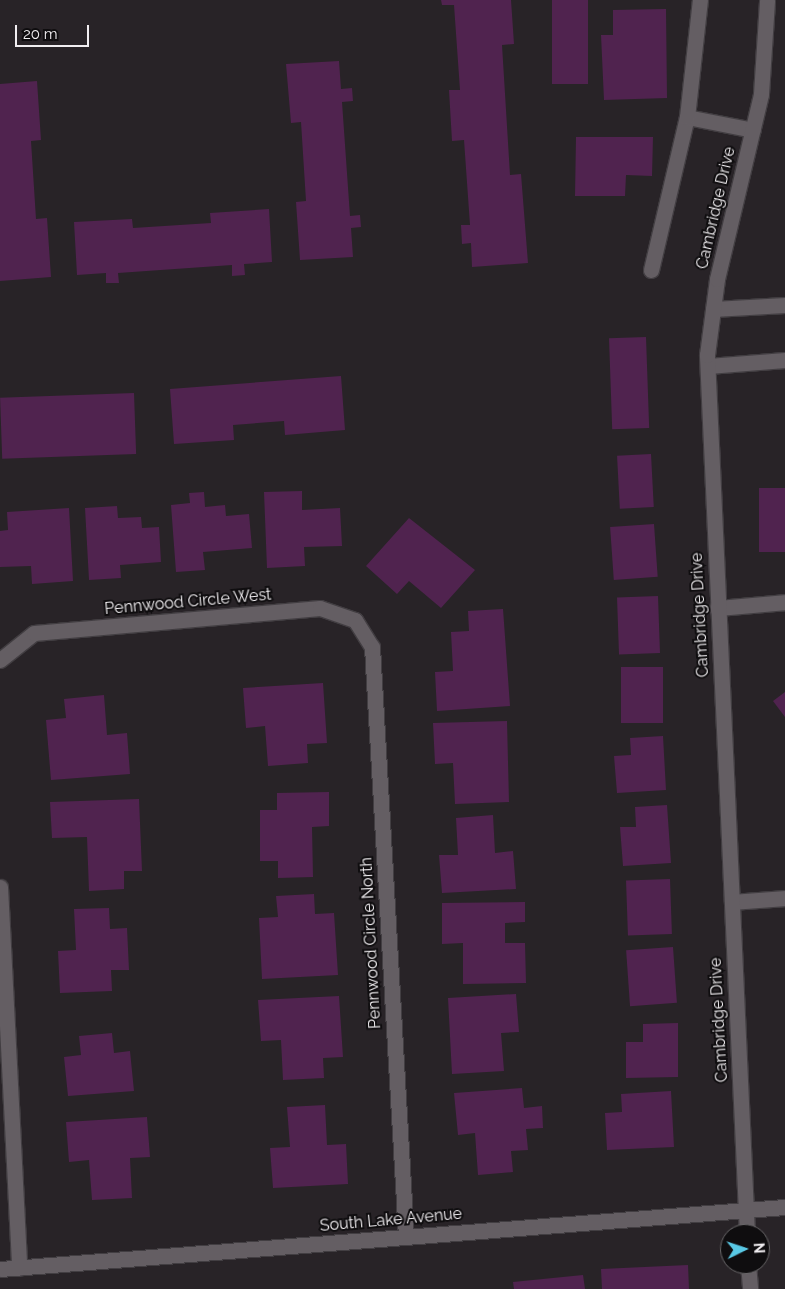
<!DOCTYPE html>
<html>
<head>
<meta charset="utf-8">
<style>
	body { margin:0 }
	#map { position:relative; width:785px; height:1289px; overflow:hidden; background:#282327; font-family:Raleway,sans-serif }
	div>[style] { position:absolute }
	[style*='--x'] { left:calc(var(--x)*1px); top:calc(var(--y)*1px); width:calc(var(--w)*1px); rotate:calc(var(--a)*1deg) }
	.building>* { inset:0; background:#50234f; transform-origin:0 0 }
	.roads { filter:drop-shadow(1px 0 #423e42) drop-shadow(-1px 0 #423e42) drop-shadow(0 1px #423e42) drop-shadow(0 -1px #423e42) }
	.minor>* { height:15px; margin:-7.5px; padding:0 7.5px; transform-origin:7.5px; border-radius:7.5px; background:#645e63 }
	span { translate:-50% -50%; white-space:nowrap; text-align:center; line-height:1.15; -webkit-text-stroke:4px #0f0d0f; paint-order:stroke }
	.street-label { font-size:16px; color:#f1eef1 }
	.north { position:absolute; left:720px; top:1224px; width:50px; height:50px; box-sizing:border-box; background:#0f0d0f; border:1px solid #696769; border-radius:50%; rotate:86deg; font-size:14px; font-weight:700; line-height:20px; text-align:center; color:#f1eef1 }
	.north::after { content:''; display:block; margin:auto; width:18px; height:22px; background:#59c8e5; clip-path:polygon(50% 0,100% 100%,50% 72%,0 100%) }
	.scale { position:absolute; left:15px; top:25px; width:74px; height:22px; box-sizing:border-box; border:2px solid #f1eef1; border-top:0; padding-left:6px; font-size:15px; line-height:18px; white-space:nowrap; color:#f1eef1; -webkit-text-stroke:4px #0f0d0f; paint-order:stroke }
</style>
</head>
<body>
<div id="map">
	<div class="building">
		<div style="clip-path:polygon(441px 0,511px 0,514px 44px,502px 45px,510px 175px,521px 174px,528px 263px,472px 267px,471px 243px,462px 244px,461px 225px,470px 225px,464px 140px,452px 141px,449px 90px,460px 90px,454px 5px,442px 5px)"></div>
		<div style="left:552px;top:0;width:36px;height:84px"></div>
		<div style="clip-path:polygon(666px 9px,667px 98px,604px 100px,601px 35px,613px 35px,613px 10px)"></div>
		<div style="clip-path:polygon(339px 61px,341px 89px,352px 88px,353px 101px,342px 102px,350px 216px,360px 215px,361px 227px,351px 228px,353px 257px,300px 260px,296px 202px,306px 201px,301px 122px,291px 123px,286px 64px)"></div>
		<div style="clip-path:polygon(37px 81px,41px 140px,31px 141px,36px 219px,47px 218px,51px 277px,0 281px,0 84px)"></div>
		<div style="clip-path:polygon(576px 137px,653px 137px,652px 176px,626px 175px,625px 196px,575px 196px)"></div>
		<div style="clip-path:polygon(269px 209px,272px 262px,244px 264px,245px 275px,232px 276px,232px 265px,118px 273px,119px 283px,106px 283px,106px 273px,77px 275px,74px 222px,132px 219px,133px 228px,211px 223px,210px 213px)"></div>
		<div style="left:646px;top:337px;width:91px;height:37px;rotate:88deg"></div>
		<div style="clip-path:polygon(341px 376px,345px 430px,285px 435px,284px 421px,233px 425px,234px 440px,174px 444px,170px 389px)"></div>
		<div style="left:134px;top:393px;width:61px;height:134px;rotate:88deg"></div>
		<div style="left:651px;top:454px;width:53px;height:34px;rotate:87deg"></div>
		<div style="left:785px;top:488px;width:64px;height:26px;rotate:90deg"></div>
		<div style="clip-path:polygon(302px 491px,302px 510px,340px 508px,342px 546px,304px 547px,305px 566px,267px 568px,264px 492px)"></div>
		<div style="clip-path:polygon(204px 492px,205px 507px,225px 505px,226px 516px,249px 514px,252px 548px,203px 552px,205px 570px,176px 572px,171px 505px,190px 503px,189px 493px)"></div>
		<div style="clip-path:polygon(117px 506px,118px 518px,141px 517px,142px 528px,159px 527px,161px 562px,120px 565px,121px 578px,89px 580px,85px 508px)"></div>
		<div style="clip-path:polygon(69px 508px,73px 581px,32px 584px,31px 566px,0 567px,0 531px,8px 530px,7px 512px)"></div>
		<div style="clip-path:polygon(409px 518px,475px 570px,441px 608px,409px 581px,397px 594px,366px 566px)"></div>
		<div style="left:654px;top:524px;width:53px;height:44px;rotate:86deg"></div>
		<div style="left:658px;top:596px;width:57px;height:41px;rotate:88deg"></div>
		<div style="clip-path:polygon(503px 609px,510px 706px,437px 711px,435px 672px,453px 671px,451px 632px,469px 631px,468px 611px)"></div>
		<div style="left:621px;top:667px;width:42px;height:56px"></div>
		<div style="clip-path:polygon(323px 683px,327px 743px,307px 744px,308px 763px,268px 766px,265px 726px,246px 728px,243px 688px)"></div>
		<div style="clip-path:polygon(785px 692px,785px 717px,773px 701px)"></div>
		<div style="clip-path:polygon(104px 695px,107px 735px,127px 733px,130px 774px,51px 780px,46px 720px,66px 718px,64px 699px)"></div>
		<div style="clip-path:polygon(507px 721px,509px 802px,455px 804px,453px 763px,435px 764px,433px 723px)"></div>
		<div style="clip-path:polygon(663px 736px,666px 790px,617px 793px,614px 756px,631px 755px,630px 738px)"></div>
		<div style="clip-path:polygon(329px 792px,329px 826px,312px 827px,313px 877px,278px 878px,278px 861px,260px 861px,260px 810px,277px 810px,277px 793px)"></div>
		<div style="clip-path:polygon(139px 799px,142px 871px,124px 871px,124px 889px,89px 891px,87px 837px,52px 838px,50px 802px)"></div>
		<div style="clip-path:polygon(667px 805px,671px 863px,623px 866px,620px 827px,636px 827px,635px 807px)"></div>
		<div style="clip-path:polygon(493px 815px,495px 853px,513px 851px,516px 889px,442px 893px,439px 855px,458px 855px,456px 818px)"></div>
		<div style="left:670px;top:879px;width:55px;height:44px;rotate:88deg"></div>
		<div style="clip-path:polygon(314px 894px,315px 914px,334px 913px,338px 975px,262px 979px,259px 918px,278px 917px,276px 896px)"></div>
		<div style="clip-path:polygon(525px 902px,525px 922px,505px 923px,505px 943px,525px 943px,526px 983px,463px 984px,463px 943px,442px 944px,442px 903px)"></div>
		<div style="clip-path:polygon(109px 908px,110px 929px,127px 928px,129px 970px,111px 970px,112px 991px,60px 993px,58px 951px,76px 950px,74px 909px)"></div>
		<div style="left:673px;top:947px;width:56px;height:47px;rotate:86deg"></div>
		<div style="clip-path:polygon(516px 994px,519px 1032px,501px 1033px,504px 1071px,452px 1074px,448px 998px)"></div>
		<div style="clip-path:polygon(339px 996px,343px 1057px,323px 1058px,324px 1078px,283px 1080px,281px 1040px,261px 1041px,258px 1000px)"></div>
		<div style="clip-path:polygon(678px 1023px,678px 1077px,626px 1078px,626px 1042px,643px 1042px,643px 1024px)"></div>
		<div style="clip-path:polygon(112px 1033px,114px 1053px,130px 1051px,134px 1091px,68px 1096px,64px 1057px,81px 1055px,79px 1036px)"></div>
		<div style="clip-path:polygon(522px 1088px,524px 1108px,542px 1106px,543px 1128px,526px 1129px,528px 1150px,511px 1151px,513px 1172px,478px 1175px,475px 1133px,458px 1135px,454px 1093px)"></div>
		<div style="clip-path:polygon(671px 1091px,674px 1147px,607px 1150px,605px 1113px,622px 1112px,621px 1094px)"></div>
		<div style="clip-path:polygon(325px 1105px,327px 1145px,346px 1144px,348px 1184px,273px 1188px,270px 1148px,290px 1147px,287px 1107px)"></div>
		<div style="clip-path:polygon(147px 1117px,150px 1157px,130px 1158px,132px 1198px,92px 1200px,89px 1160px,69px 1162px,66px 1122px)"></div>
		<div style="clip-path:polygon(688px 1265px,689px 1289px,602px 1289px,601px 1269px)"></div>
		<div style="clip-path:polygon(583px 1275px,585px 1289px,514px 1289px,513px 1282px)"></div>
	</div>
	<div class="roads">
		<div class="minor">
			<div style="--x:687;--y:117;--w:67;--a:11.1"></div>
			<div style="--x:651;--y:270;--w:157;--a:-76.8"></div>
			<div style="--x:687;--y:117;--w:118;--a:-83.7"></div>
			<div style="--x:713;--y:309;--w:72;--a:-3.2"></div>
			<div style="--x:708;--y:366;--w:77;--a:-4.5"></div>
			<div style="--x:717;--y:608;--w:68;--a:-5"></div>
			<div style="--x:0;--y:660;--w:43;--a:-38.5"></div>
			<div style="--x:34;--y:633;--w:287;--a:-5"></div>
			<div style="--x:320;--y:608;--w:37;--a:19"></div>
			<div style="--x:355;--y:620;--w:32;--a:58"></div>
			<div style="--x:372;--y:647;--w:591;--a:86.7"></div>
			<div style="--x:0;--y:887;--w:381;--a:87.1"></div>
			<div style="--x:732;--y:902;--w:53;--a:-4.3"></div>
			<div style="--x:747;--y:1234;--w:880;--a:-92.61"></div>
			<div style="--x:707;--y:355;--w:77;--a:-82.5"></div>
			<div style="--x:717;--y:279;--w:190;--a:-76.6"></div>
			<div style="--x:761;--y:94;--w:94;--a:-86.3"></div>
			<div style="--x:748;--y:1264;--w:25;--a:85"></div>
			<div style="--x:0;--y:1269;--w:787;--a:-4.52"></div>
		</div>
	</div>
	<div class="street-label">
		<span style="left:716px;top:208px;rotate:-77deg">Cambridge Drive</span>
		<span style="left:188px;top:602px;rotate:-5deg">Pennwood Circle West</span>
		<span style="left:700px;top:615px;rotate:-93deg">Cambridge Drive</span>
		<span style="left:371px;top:943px;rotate:-93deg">Pennwood Circle North</span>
		<span style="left:719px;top:1020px;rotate:-93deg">Cambridge Drive</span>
		<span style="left:391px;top:1220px;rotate:-5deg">South Lake Avenue</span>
	</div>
	<div class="north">N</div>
	<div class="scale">20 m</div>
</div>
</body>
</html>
